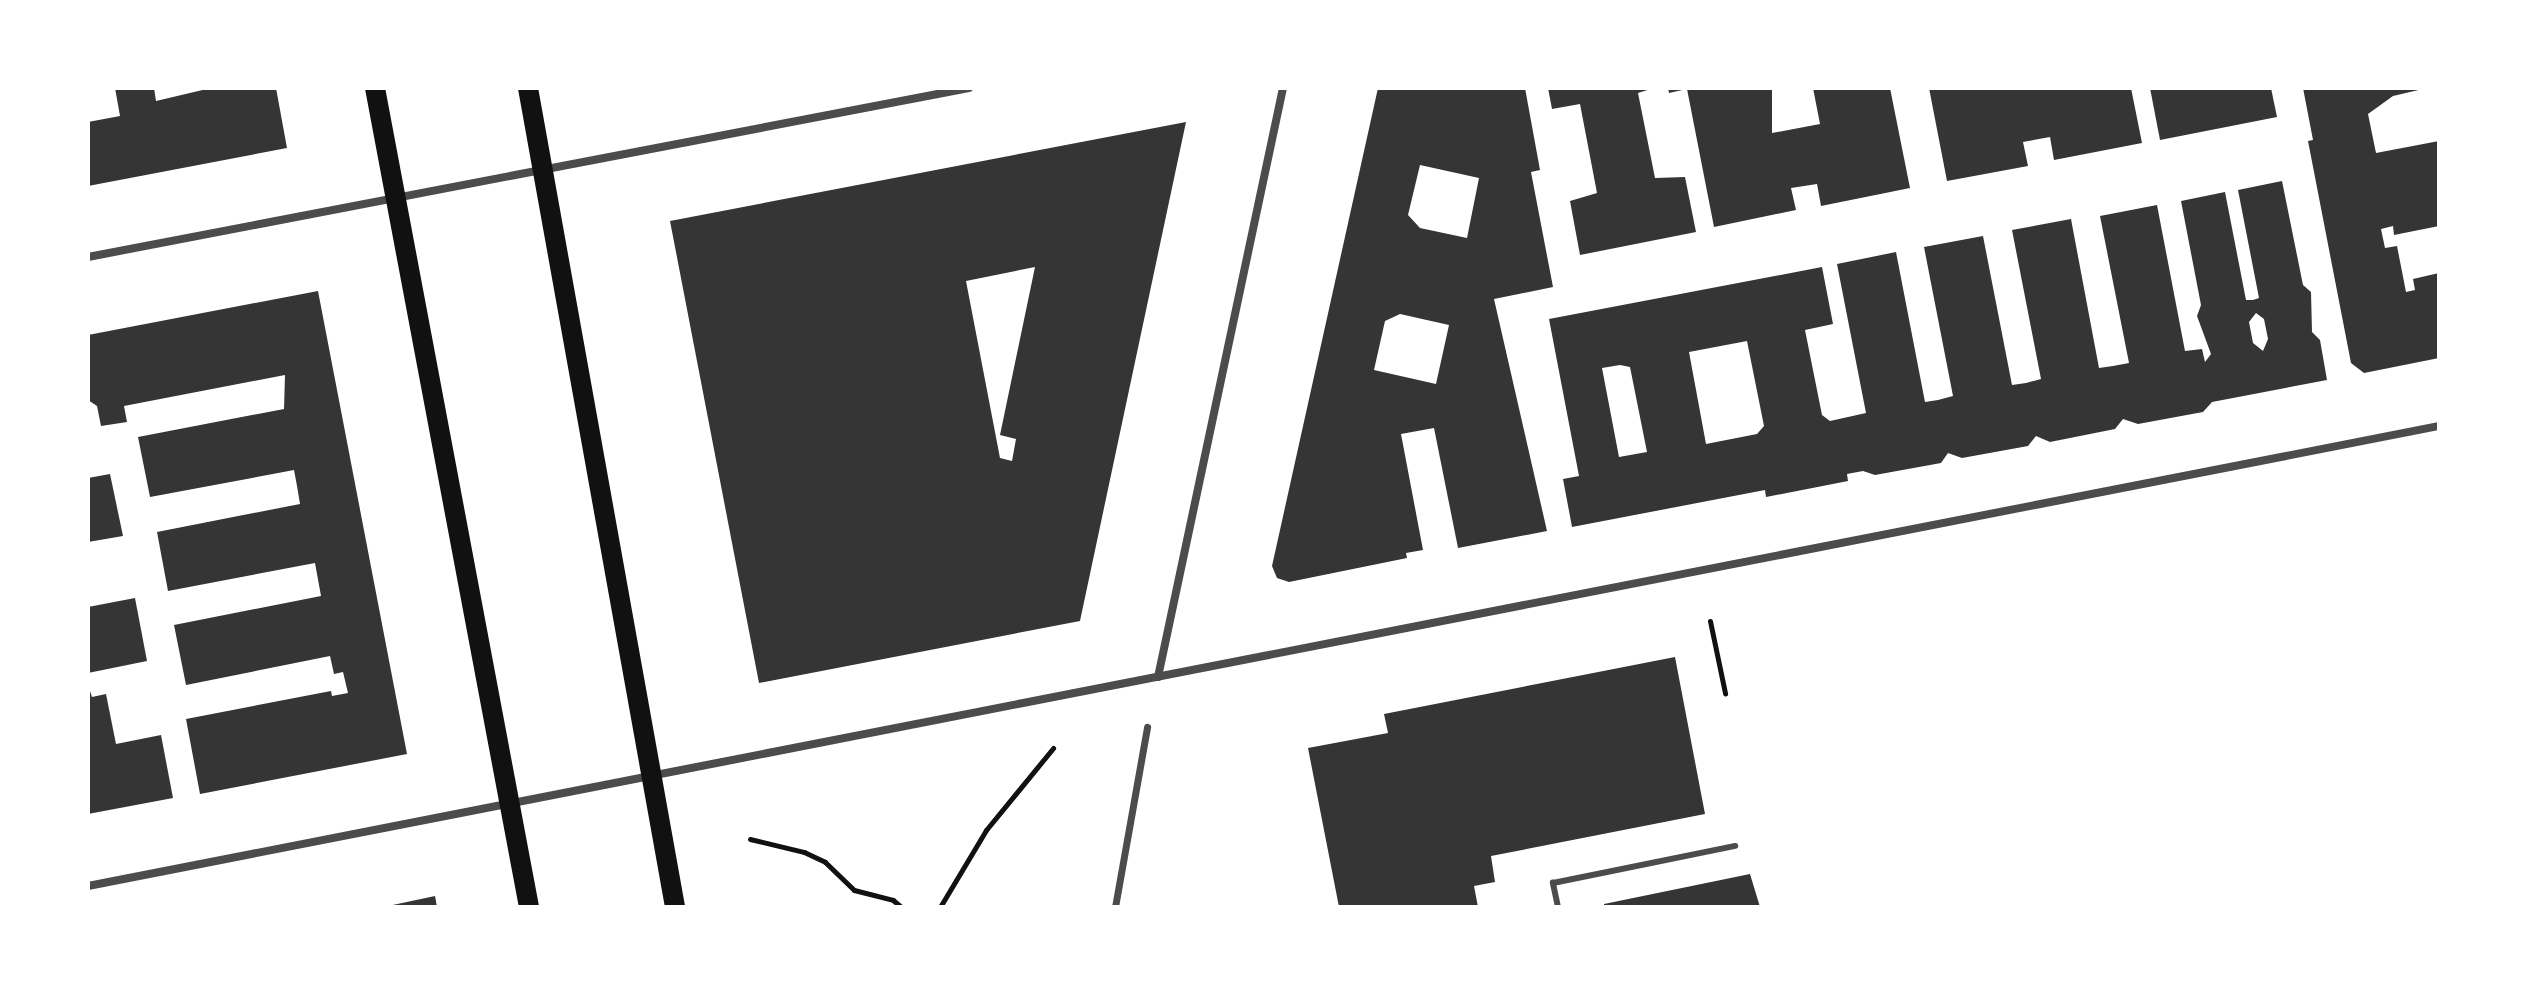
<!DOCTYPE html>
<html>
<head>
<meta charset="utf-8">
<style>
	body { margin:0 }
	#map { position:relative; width:2527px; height:995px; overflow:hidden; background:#fff; font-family:Mulish,sans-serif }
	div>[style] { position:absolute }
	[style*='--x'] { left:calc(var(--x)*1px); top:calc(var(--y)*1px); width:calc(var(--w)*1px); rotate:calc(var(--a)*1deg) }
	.building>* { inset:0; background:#353535 }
	.path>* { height:5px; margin:-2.5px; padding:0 2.5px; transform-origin:2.5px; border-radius:2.5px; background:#111 }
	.service>* { height:6px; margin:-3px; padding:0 3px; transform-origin:3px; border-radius:3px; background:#4c4c4c }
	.pedestrian>* { height:7px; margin:-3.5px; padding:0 3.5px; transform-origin:3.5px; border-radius:3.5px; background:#4c4c4c }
	.minor>* { height:8px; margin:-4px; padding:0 4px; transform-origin:4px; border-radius:4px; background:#4c4c4c }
	.primary>* { height:20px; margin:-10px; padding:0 10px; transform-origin:10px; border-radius:10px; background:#111 }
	span { translate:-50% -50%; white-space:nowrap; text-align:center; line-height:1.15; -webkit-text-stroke:7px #fff; paint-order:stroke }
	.frame { position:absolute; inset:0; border:90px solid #fff; pointer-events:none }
</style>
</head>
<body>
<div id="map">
	<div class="building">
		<div style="clip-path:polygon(115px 88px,154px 88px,156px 101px,211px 88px,276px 88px,287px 148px,88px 186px,88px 122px,120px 116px)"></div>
		<div style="clip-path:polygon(evenodd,1378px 88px,1525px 88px,1540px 170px,1531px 172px,1553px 287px,1494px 299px,1547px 531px,1458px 548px,1434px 428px,1401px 434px,1423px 550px,1406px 553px,1407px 558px,1289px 582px,1277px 578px,1272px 566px,1378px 88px,1420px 165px,1479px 178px,1467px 238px,1420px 228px,1408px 215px,1420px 165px,1378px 88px,1400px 314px,1449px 325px,1436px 384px,1374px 370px,1385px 321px,1400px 314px)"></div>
		<div style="clip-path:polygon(1548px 88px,1654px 88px,1638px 93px,1655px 178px,1685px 177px,1696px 232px,1580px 255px,1570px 201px,1597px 193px,1580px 104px,1552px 109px)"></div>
		<div style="clip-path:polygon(1668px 88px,1772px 88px,1772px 133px,1820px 124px,1813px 88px,1890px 88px,1910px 188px,1821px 206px,1817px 184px,1791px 188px,1796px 210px,1714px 227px,1687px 89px,1669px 93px)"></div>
		<div style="clip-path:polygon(1929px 88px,2131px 88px,2142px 143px,2054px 160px,2050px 137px,2023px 142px,2028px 166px,1947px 181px)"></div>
		<div style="clip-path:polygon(2150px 88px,2271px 88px,2277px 117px,2160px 140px)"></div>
		<div style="clip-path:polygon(2303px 88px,2427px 88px,2393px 96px,2368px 114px,2376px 153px,2439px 141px,2439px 226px,2394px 235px,2393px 226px,2381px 229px,2385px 248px,2397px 246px,2406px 292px,2415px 290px,2413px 279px,2439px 273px,2439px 358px,2364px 373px,2351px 363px,2308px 141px,2313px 140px)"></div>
		<div style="clip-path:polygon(evenodd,1186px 122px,1080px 621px,759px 683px,670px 221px,1186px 122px,1035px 267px,1000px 435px,1016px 439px,1012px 461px,1000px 458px,966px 281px,1035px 267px)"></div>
		<div style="clip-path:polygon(evenodd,2282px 181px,2303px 285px,2311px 292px,2312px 332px,2320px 340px,2327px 380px,2212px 402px,2203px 412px,2138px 424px,2123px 419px,2115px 429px,2050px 442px,2036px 436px,2028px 446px,1962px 458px,1948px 453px,1941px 463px,1875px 475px,1863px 471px,1847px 474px,1848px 481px,1766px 497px,1765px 490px,1572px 527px,1563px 479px,1579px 476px,1549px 319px,1822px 267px,1833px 324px,1805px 330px,1822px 415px,1830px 421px,1866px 413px,1837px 264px,1896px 252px,1925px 402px,1938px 400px,1953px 396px,1924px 247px,1983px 236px,2012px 385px,2026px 383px,2041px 379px,2012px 230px,2071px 219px,2099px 368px,2113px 366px,2129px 363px,2100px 216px,2157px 205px,2185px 351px,2202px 349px,2205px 362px,2211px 354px,2197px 316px,2201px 305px,2181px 201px,2225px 192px,2246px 300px,2253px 300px,2259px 298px,2238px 190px,2282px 181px,2256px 313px,2264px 319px,2268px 339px,2263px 351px,2253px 343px,2249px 322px,2256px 313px,2282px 181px,1747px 341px,1764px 426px,1757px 434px,1706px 444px,1689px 352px,1747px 341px,2282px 181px,1620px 365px,1630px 367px,1647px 452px,1619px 457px,1602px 368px,1620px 365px)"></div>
		<div style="clip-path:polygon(318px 291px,407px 754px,200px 794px,186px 719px,331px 691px,332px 696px,348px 693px,343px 672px,334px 674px,330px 656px,186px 685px,174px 625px,321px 596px,315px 563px,168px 591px,157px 532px,300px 504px,297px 486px,294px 470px,150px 497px,138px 437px,284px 409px,285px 375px,124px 406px,127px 422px,101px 426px,97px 406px,88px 400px,88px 335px)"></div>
		<div style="clip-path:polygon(110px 474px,123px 536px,88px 542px,88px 478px)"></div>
		<div style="clip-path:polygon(135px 598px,147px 661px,88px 673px,88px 607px)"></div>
		<div style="clip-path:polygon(1675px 657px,1705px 814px,1491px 856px,1495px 882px,1474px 886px,1478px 907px,1339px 907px,1308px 748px,1388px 733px,1384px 714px)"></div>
		<div style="clip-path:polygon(88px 685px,92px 697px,106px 694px,116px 744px,161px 735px,173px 798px,88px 814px)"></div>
		<div style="clip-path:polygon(1750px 874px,1760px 907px,1604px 907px,1604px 904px)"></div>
		<div style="clip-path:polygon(435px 896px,437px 907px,388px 907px,388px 906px)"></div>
	</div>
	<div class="path">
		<div style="--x:1710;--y:621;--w:74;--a:78.2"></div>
		<div style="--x:750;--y:839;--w:56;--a:13.5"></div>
		<div style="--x:804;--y:852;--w:23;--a:25"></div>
		<div style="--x:825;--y:862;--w:40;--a:44"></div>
		<div style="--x:854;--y:890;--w:40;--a:14.4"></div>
		<div style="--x:893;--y:900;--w:11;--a:41"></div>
		<div style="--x:940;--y:907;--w:90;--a:-59.1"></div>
		<div style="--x:986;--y:830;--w:106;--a:-50.7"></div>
	</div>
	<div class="service">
		<div style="--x:1558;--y:907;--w:25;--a:-102"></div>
		<div style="--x:1553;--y:883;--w:186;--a:-11.5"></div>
	</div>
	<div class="pedestrian">
		<div style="--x:1115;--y:907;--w:183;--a:-79.9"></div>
	</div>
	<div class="minor">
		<div style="--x:88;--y:257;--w:897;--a:-10.86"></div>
		<div style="--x:1158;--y:677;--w:602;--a:-78.02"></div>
		<div style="--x:88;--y:886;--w:2396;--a:-11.07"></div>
	</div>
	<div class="primary">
		<div style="--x:375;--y:88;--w:833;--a:79.35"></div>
		<div style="--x:528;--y:88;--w:832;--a:79.82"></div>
	</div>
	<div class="frame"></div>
</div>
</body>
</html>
